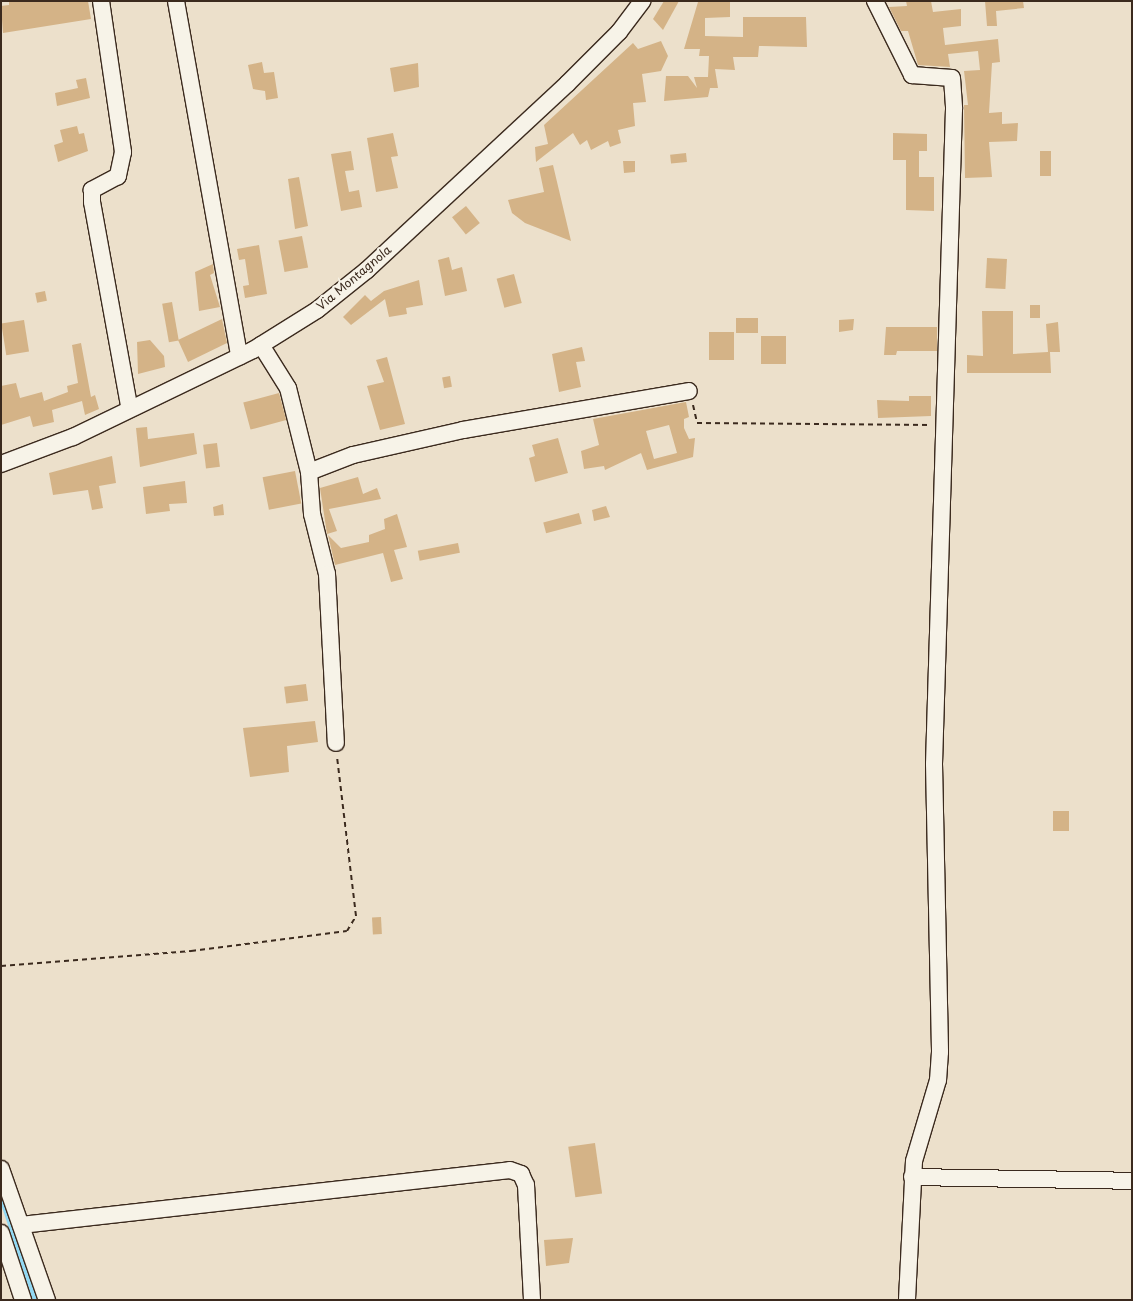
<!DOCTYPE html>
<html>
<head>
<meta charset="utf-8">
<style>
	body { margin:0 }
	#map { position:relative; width:1133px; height:1301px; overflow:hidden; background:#ece0cb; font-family:"Playpen Sans",sans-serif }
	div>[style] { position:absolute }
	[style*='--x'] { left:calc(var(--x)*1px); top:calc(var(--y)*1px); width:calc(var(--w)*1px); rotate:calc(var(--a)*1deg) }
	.stream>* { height:4px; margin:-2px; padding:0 2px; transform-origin:2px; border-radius:2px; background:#93d9f4 }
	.building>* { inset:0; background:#d4b387; transform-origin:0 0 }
	.path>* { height:2px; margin-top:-1px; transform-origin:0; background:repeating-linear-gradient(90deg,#3b2a1e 0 5px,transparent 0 9px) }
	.roads { filter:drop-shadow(1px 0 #3b2a1e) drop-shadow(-1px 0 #3b2a1e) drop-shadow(0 1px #3b2a1e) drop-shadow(0 -1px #3b2a1e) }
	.minor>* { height:16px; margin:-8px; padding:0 8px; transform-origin:8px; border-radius:8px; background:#f7f3e8 }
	span { translate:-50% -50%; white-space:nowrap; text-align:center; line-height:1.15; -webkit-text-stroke:4.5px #f7f3e8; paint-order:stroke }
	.street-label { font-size:12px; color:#3b2a1e }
	.frame { position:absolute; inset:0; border:2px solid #3b2a1e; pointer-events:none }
</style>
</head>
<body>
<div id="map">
	<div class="stream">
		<div style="--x:1;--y:1198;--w:108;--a:71.6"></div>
	</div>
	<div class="building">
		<div style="clip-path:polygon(9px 1px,88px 1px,91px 19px,3px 33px,1px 6px,9px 5px)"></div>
		<div style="clip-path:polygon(664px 1px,679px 1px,663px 30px,653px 19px)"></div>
		<div style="clip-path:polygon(730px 1px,730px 17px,705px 18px,705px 36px,743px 37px,743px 17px,806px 17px,807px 47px,759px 46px,758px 57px,733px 57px,735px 70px,715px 69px,718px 88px,710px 88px,708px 97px,664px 101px,666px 76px,688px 76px,697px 88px,694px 77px,708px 77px,709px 56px,699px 56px,700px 49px,684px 49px,698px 2px)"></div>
		<div style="clip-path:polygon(906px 1px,931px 1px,933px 12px,961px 9px,961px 26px,943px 28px,945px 45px,998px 39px,1000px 62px,992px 63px,989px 113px,1002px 112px,1002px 124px,1018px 123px,1017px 141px,989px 142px,992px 177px,965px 178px,964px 105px,968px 105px,964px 71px,980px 70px,978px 51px,948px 54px,950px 67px,918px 65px,908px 31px,901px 31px,889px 7px,907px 6px)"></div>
		<div style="clip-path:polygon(985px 1px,1023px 1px,1024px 8px,996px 11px,997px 26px,987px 26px)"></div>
		<div style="clip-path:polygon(661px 41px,668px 56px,661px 71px,642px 74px,646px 102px,633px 103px,635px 126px,618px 130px,621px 143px,610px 147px,608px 141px,591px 150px,587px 140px,580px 145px,573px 133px,536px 162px,535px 147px,548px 144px,544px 125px,633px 43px,638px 49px)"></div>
		<div style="clip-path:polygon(262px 62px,264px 73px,274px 72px,278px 98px,266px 100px,265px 91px,253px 89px,248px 65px)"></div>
		<div style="clip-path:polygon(418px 63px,419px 87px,394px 92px,390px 68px)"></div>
		<div style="clip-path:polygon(86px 78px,90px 98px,57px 106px,55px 93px,78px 88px,76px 80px)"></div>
		<div style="clip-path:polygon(77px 126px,79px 134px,84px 133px,88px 151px,58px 162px,54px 145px,63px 142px,60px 130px)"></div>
		<div style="clip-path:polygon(393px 133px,398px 156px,391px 157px,398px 188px,376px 192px,367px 138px)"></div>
		<div style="clip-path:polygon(893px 133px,927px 134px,927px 151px,919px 151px,919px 177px,934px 177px,934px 211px,906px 210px,906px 160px,893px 160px)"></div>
		<div style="clip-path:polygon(351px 151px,354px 170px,345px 171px,349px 192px,359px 190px,362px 207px,341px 211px,331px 154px)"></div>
		<div style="left:1051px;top:151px;width:25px;height:11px;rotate:90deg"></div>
		<div style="left:686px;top:153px;width:9px;height:16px;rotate:84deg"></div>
		<div style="clip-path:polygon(623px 161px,635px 161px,635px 172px,624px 173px)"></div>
		<div style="clip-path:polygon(553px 165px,571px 241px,525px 223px,512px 213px,508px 200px,544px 192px,539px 168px)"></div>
		<div style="clip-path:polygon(299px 177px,308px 226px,295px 229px,288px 179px)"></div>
		<div style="left:466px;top:206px;width:22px;height:18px;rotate:51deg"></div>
		<div style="left:302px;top:236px;width:32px;height:24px;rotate:79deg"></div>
		<div style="clip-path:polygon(259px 245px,267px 294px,245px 298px,243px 286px,249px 285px,245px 259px,239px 260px,237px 249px)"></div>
		<div style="clip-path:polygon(449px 257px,452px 270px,462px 267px,467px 291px,445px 296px,438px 260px)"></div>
		<div style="left:987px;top:258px;width:20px;height:30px;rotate:3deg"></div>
		<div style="clip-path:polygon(213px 264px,214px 273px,210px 275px,220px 307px,199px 311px,195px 272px)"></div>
		<div style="left:514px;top:274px;width:30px;height:18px;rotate:75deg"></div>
		<div style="clip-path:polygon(419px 280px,423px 305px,406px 308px,407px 314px,389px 317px,385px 299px,351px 325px,343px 317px,365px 295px,371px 301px,384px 291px)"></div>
		<div style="left:45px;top:291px;width:10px;height:10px;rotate:79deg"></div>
		<div style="left:172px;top:302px;width:39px;height:10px;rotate:80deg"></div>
		<div style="left:1030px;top:305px;width:10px;height:13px"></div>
		<div style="clip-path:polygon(982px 311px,1013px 311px,1013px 354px,1048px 352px,1046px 324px,1058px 322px,1060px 352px,1050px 352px,1051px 373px,967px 373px,967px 355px,983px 356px)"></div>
		<div style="left:736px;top:318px;width:22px;height:15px"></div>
		<div style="clip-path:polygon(222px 319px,227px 343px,188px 362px,178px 340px)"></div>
		<div style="clip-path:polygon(854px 319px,853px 330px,839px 332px,839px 320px)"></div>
		<div style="left:24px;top:320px;width:32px;height:23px;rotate:81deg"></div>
		<div style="clip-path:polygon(886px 327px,937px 327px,937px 351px,897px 351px,896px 355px,884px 355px)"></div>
		<div style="left:709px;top:332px;width:25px;height:28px"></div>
		<div style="left:761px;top:336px;width:25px;height:28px"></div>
		<div style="clip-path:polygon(150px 340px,164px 356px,165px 367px,138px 374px,137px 342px)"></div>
		<div style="clip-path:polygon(81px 343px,91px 397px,95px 395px,99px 409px,85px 415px,82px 401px,52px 410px,54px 422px,33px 427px,30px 416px,1px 425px,1px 386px,16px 383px,20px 398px,42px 392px,44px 401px,68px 392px,67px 386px,78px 383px,72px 345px)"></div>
		<div style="clip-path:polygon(582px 347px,585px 361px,576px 362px,581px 387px,559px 392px,552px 354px)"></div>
		<div style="clip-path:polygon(387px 357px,405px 424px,380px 430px,367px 386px,384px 382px,376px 360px)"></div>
		<div style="left:450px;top:376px;width:11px;height:8px;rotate:80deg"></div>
		<div style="left:279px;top:393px;width:28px;height:37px;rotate:75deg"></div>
		<div style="clip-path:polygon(909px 396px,931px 396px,931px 416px,878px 418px,877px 400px,909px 401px)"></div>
		<div style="clip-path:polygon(evenodd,686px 402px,689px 417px,684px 419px,684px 428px,689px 439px,695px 438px,693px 457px,647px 470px,641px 453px,605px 470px,604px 466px,584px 469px,581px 451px,599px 445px,593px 419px,686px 402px,669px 425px,677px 453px,654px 459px,646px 431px,669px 425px)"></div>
		<div style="clip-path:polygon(147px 427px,148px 439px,194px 433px,197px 454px,140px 467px,136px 428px)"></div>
		<div style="clip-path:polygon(558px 438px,568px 473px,535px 482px,529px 458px,535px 456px,532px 445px)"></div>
		<div style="left:217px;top:443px;width:24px;height:14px;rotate:83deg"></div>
		<div style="clip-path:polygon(112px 456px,116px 483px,99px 486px,103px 508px,92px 510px,88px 490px,53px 495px,49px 473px)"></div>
		<div style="left:295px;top:471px;width:33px;height:33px;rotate:79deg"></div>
		<div style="clip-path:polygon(358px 477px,363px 494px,377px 488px,381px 499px,329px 509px,337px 531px,327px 534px,320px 488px)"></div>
		<div style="clip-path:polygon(185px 481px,187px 503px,169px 504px,170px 511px,146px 514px,143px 487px)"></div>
		<div style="clip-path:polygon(223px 504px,224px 515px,214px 516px,213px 507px)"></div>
		<div style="clip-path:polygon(606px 506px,610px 517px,594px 521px,592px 510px)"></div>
		<div style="left:579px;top:513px;width:11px;height:37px;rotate:75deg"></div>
		<div style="clip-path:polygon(397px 514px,407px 547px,394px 550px,403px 579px,391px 582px,383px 553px,335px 565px,328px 535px,341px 548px,369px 542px,369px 535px,385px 529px,384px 519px)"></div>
		<div style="left:458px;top:543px;width:10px;height:41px;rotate:79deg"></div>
		<div style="left:306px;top:684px;width:17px;height:22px;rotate:83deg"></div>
		<div style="clip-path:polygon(315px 721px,318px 742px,287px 746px,289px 772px,250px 777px,243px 728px)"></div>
		<div style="left:1053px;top:811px;width:16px;height:20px"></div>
		<div style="left:381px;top:917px;width:17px;height:9px;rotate:87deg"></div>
		<div style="left:595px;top:1143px;width:51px;height:27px;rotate:82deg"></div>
		<div style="clip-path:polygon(573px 1238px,569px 1263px,546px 1266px,544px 1240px)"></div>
	</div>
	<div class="path">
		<div style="--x:693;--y:405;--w:18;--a:77"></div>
		<div style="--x:697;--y:423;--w:234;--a:0.5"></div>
		<div style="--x:1;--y:966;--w:191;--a:-4.5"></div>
		<div style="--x:191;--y:951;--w:157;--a:-7.3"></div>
		<div style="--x:347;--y:931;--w:17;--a:-59"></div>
		<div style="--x:356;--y:916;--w:160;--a:-96.8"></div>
	</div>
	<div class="roads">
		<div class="minor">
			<div style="--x:101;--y:1;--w:153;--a:81.7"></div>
			<div style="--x:123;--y:152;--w:25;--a:102"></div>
			<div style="--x:118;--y:176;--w:30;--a:152"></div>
			<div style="--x:92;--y:190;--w:12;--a:90"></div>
			<div style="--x:92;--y:202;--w:207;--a:79.7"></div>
			<div style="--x:176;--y:1;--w:361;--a:79.9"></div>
			<div style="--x:875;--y:1;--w:83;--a:63.4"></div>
			<div style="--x:912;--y:75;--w:40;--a:4.3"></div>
			<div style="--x:952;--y:78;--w:31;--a:86"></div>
			<div style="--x:954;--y:109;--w:655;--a:91.75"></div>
			<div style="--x:934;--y:764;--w:288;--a:88.8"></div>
			<div style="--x:940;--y:1052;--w:28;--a:94"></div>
			<div style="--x:938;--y:1080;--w:84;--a:106.5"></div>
			<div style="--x:914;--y:1161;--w:139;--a:92.9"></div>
			<div style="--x:261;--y:345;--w:51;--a:57.9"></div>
			<div style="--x:288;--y:388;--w:87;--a:76"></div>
			<div style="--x:309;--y:472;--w:42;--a:85.9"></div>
			<div style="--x:312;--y:514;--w:62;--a:76"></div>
			<div style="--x:327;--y:574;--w:169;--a:87"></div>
			<div style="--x:1;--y:464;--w:77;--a:-20.6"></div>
			<div style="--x:73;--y:437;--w:200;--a:-25.8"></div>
			<div style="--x:253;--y:350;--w:75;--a:-32"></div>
			<div style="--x:317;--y:310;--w:64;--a:-38.7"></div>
			<div style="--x:367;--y:270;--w:273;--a:-42.9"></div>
			<div style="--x:567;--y:84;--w:74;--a:-45"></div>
			<div style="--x:619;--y:32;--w:39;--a:-53"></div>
			<div style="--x:309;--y:472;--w:47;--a:-21.1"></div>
			<div style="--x:353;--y:455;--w:113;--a:-12.8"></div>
			<div style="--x:463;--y:430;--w:229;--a:-9.8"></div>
			<div style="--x:1;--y:1169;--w:139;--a:70.7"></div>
			<div style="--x:912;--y:1177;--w:220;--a:1"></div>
			<div style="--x:21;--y:1225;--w:492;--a:-6.4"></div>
			<div style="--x:510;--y:1170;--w:12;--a:20"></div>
			<div style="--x:521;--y:1174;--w:12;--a:66"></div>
			<div style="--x:526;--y:1185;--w:115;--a:87"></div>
			<div style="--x:1;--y:1233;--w:71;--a:71.8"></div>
		</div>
	</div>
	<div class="street-label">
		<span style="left:354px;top:278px;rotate:-40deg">Via Montagnola</span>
	</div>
	<div class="frame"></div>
</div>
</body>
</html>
